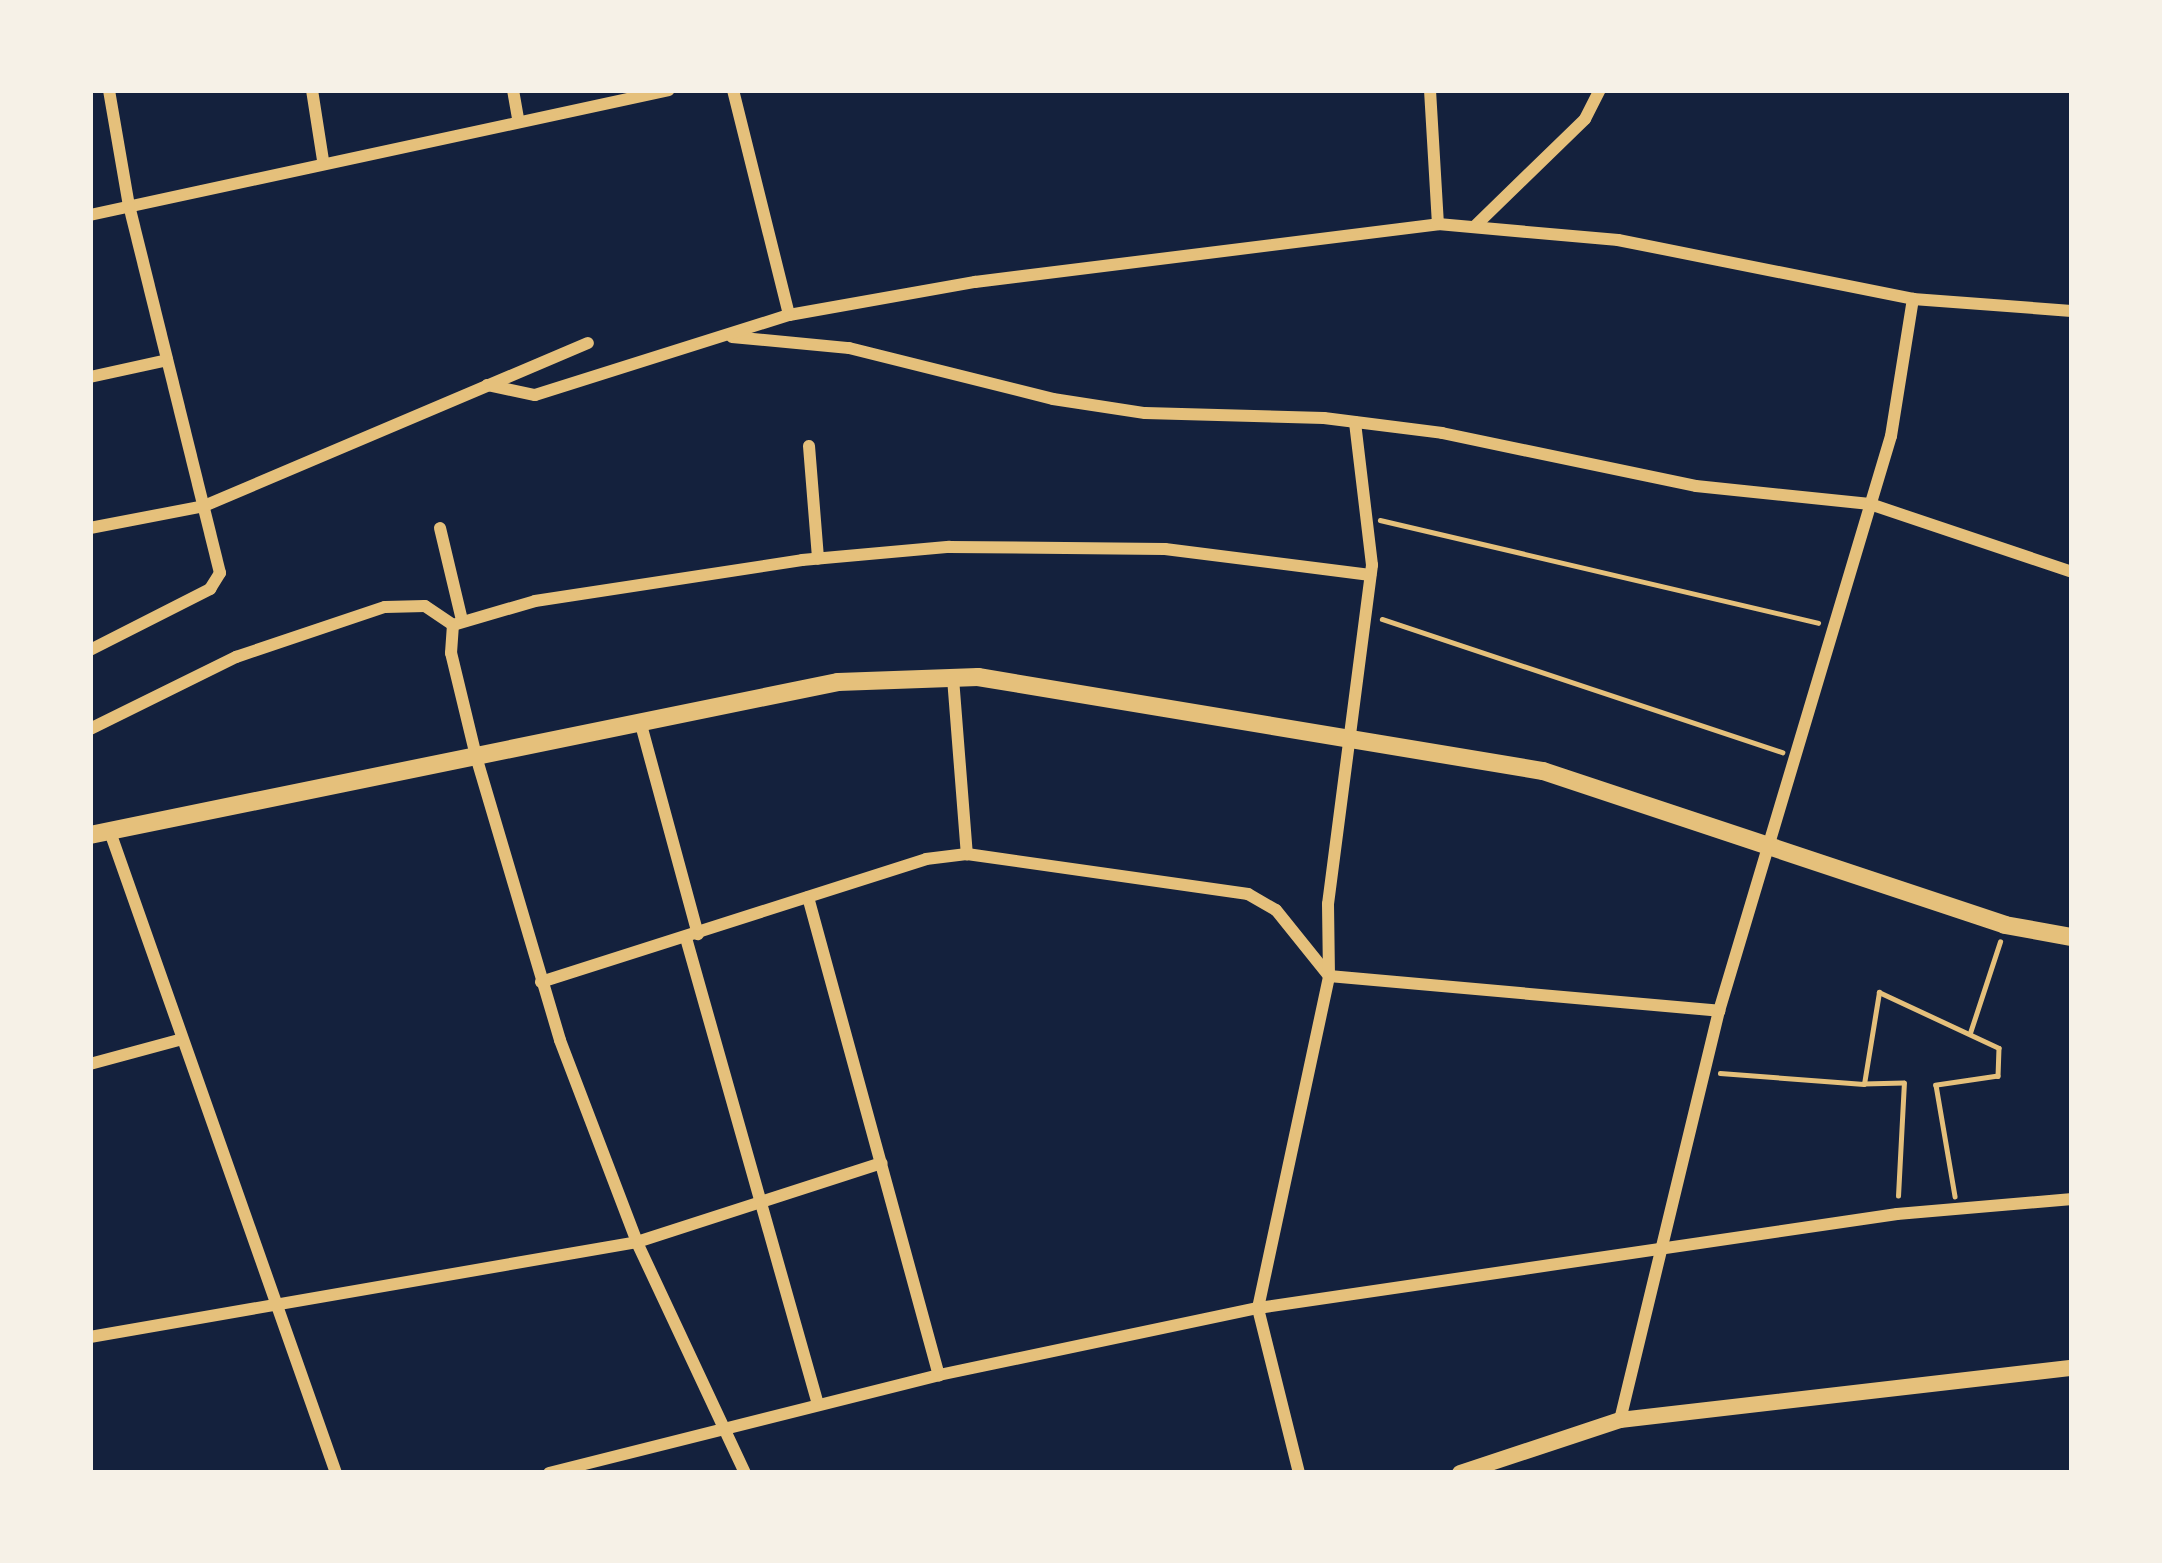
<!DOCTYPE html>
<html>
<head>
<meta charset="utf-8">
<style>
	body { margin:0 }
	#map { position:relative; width:2162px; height:1563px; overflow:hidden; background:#14213d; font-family:"Roboto Condensed",sans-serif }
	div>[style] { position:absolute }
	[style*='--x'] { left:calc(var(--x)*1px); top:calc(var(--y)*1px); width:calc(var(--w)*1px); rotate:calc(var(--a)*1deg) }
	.path>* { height:4.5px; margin:-2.25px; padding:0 2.25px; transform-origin:2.25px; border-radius:2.25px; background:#e5c07b }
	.minor>* { height:12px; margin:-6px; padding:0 6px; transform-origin:6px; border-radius:6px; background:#e5c07b }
	.tertiary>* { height:16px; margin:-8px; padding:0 8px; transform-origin:8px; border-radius:8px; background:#e5c07b }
	.secondary>* { height:18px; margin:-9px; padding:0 9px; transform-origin:9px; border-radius:9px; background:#e5c07b }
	span { translate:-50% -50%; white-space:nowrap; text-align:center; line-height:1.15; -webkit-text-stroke:9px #f6f1e7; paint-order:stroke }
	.frame { position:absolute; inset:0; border:93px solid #f6f1e7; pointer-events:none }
</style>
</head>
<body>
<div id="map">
	<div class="path">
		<div style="--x:1380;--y:520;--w:450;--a:13.2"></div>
		<div style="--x:1382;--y:619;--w:422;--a:18.4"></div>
		<div style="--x:1970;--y:1033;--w:96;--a:-71.8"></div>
		<div style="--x:1720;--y:1073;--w:144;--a:4.4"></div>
		<div style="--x:1898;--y:1196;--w:113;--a:-87"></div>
		<div style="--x:1904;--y:1083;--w:40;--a:178.6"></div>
		<div style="--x:1864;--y:1084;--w:93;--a:-80.7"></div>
		<div style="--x:1879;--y:992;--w:132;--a:25"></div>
		<div style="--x:1999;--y:1048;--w:28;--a:92"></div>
		<div style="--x:1998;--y:1076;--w:63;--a:171.7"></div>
		<div style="--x:1936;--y:1085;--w:113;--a:80.3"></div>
	</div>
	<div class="minor">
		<div style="--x:312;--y:90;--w:71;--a:81.1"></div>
		<div style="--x:513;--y:90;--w:29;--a:80"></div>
		<div style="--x:733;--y:90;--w:232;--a:76"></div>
		<div style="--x:1430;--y:90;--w:134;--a:86.6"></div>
		<div style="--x:90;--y:215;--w:592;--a:-12.18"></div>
		<div style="--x:1474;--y:227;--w:155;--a:-44.2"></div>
		<div style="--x:1585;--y:119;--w:33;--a:-63"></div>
		<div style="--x:732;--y:337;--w:118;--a:5.4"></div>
		<div style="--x:849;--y:348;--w:210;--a:14"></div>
		<div style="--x:1053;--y:399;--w:93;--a:8.7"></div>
		<div style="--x:1145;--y:413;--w:179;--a:1.6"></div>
		<div style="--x:1324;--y:418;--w:119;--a:7.2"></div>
		<div style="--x:1442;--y:433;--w:259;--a:11.8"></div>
		<div style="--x:1696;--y:486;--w:175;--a:5.9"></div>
		<div style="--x:1870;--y:504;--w:213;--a:18.6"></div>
		<div style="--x:90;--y:377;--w:79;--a:-12.4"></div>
		<div style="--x:487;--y:385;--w:49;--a:11.8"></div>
		<div style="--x:535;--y:395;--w:266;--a:-17.5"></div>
		<div style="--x:789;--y:315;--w:189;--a:-10.1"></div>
		<div style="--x:975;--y:282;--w:467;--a:-7.1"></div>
		<div style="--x:1438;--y:224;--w:181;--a:5.1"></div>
		<div style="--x:1618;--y:240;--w:301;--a:11.3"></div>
		<div style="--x:1913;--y:299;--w:159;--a:4.3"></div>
		<div style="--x:809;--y:446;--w:113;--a:85.4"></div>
		<div style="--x:90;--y:528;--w:116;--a:-10.9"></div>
		<div style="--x:204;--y:506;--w:417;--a:-23"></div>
		<div style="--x:440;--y:528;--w:95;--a:76.6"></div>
		<div style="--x:90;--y:650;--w:135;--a:-26.9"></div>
		<div style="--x:210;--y:589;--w:19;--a:-58"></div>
		<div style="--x:220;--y:573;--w:378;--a:-103.9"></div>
		<div style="--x:129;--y:206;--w:118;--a:-99.8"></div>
		<div style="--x:953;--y:678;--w:177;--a:85.5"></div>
		<div style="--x:640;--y:721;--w:221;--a:74.8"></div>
		<div style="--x:90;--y:729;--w:163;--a:-26.3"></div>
		<div style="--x:236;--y:657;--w:157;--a:-18.6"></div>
		<div style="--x:385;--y:607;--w:40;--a:-1.4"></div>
		<div style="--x:425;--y:606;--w:34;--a:34"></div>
		<div style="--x:109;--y:829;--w:683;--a:70.58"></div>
		<div style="--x:808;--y:897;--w:496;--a:74.7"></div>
		<div style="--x:686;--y:938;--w:484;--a:74.2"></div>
		<div style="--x:541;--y:982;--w:404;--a:-17.7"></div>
		<div style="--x:926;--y:859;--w:41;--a:-7"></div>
		<div style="--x:967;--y:854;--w:284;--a:8.1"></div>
		<div style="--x:1248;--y:894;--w:32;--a:30"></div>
		<div style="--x:1276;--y:910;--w:85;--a:51.2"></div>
		<div style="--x:1329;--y:976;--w:392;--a:5.1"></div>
		<div style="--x:90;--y:1064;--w:92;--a:-15.1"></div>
		<div style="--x:90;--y:1337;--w:555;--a:-9.85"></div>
		<div style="--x:637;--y:1242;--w:257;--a:-17.9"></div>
		<div style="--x:1620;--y:1420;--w:421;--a:-76.4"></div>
		<div style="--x:1719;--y:1011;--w:600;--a:-73.35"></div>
		<div style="--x:1891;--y:436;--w:139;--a:-80.9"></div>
		<div style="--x:549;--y:1473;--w:402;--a:-14.1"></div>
		<div style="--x:939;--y:1375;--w:326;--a:-11.9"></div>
		<div style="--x:1258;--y:1308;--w:646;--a:-8.37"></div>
		<div style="--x:1897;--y:1214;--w:176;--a:-4.9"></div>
		<div style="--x:745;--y:1473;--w:255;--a:-115.1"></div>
		<div style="--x:637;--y:1242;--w:216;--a:-110.9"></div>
		<div style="--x:560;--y:1040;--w:296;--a:-106.5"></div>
		<div style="--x:476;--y:756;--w:106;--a:-103.6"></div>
		<div style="--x:451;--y:653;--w:28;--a:-86"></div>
		<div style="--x:453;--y:625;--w:85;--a:-16.3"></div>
		<div style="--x:535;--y:601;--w:270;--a:-8.7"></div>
		<div style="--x:802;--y:560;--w:148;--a:-5.1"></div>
		<div style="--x:949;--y:547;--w:216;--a:0.5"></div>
		<div style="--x:1165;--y:549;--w:207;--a:7.2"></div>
		<div style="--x:1299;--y:1473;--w:170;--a:-104"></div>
		<div style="--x:1258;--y:1308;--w:340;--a:-77.9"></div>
		<div style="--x:1329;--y:976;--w:72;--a:-90.8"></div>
		<div style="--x:1328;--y:904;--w:342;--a:-82.6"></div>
		<div style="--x:1372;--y:565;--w:144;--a:-96.8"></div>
	</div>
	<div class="tertiary">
		<div style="--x:1460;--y:1473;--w:169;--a:-18.3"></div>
		<div style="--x:1620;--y:1420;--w:455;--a:-6.6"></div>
	</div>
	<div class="secondary">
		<div style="--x:90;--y:835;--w:763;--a:-11.56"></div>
		<div style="--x:838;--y:682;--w:140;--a:-2"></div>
		<div style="--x:978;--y:677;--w:573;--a:9.45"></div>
		<div style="--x:1543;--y:771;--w:487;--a:18.4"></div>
		<div style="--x:2005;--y:925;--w:68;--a:10.2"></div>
	</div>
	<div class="frame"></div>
</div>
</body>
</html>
